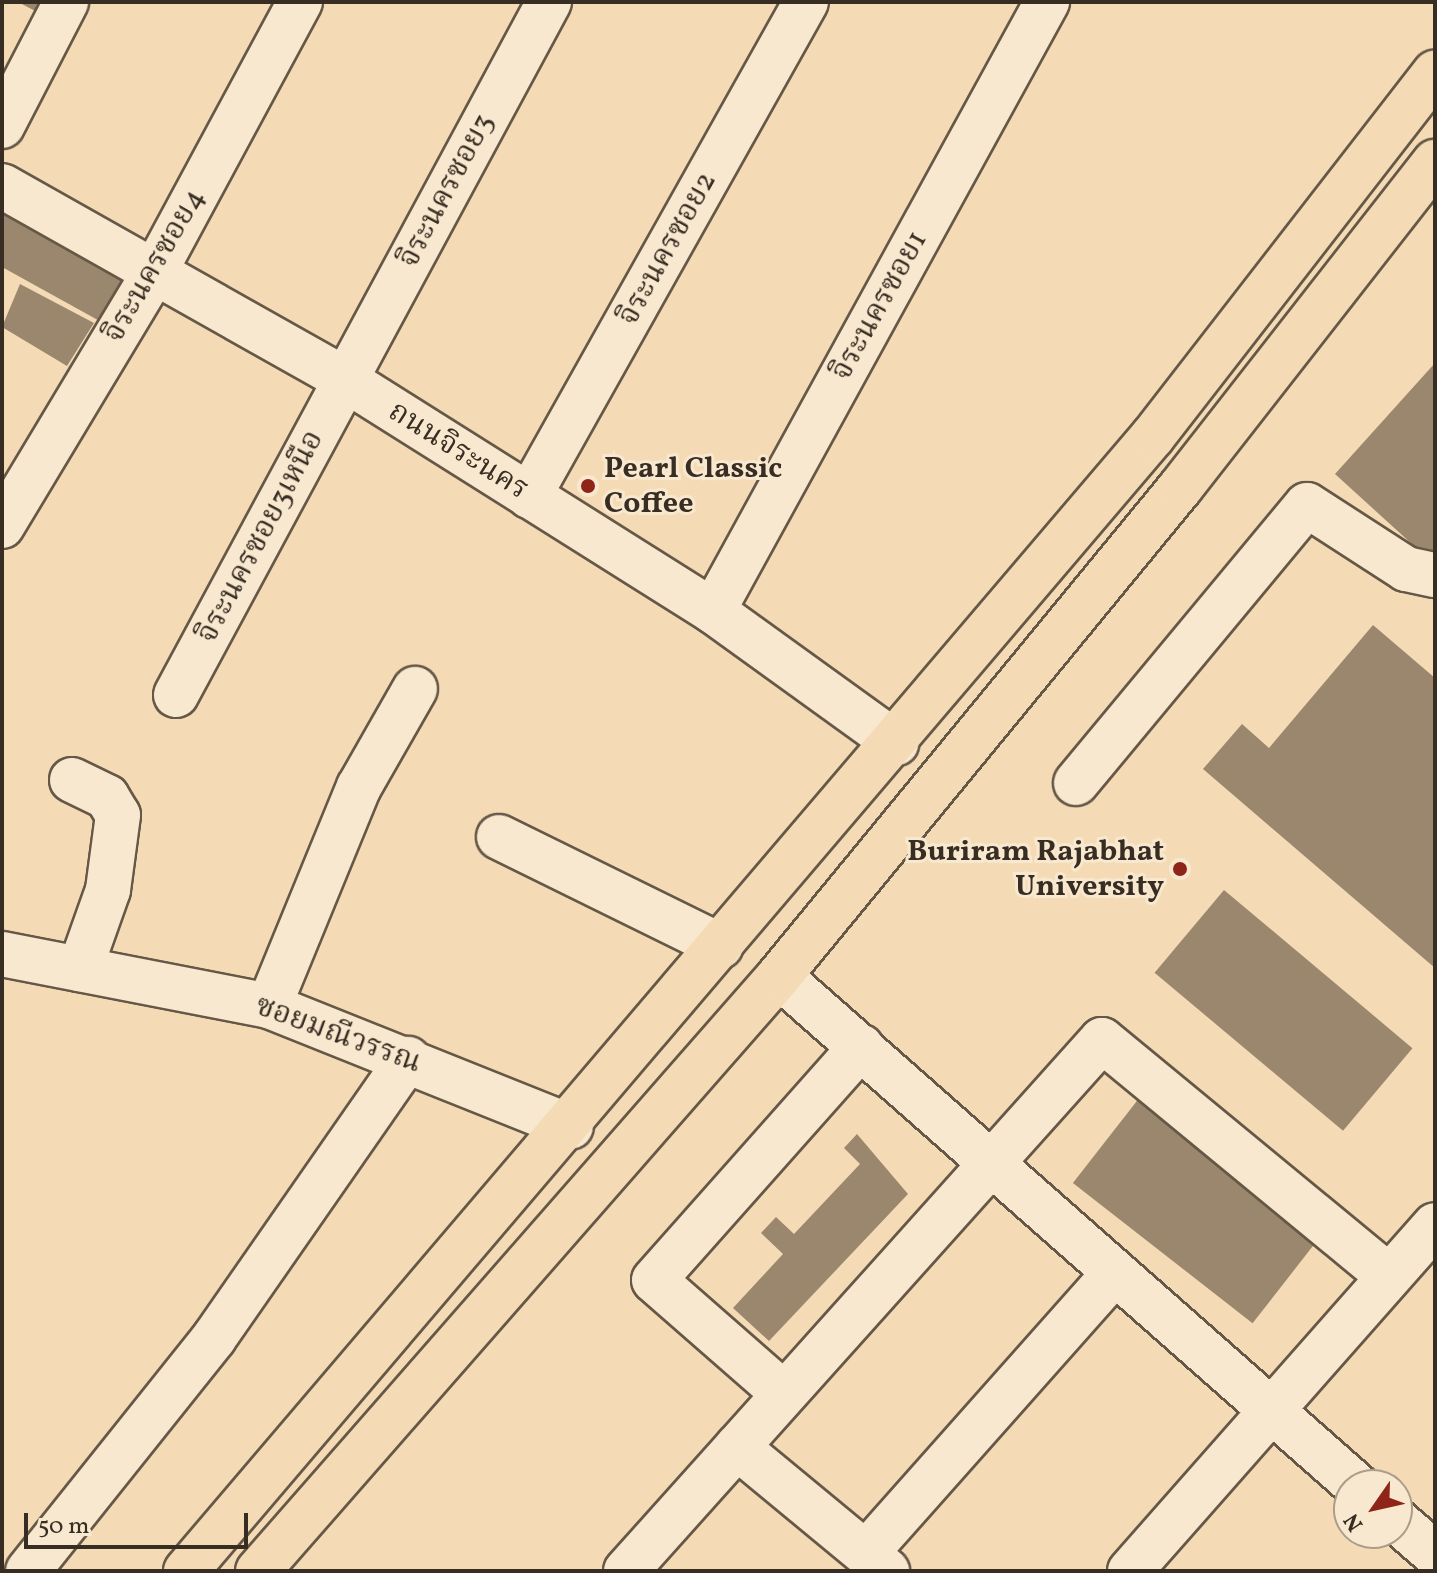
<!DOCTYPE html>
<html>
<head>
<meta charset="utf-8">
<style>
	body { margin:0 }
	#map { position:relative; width:1437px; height:1573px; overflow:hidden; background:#f5dbb5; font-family:Vollkorn,"Noto Serif Thai",serif }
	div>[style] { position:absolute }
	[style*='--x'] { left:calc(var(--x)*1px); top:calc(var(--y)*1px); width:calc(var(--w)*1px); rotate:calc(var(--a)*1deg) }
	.building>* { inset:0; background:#9a876e; transform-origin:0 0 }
	.roads { filter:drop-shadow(2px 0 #665847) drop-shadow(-2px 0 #665847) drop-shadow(0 2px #665847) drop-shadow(0 -2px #665847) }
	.minor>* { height:44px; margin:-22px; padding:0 22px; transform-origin:22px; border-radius:22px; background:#f8e8cf }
	.major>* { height:44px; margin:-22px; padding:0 22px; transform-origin:22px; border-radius:22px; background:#f5dbb5 }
	.dots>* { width:22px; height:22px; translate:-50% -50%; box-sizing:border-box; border:4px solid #f8e8cf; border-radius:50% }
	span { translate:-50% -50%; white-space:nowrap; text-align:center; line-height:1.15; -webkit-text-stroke:6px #f8e8cf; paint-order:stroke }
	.street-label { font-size:30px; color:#372d22 }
	.poi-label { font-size:30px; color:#372d22; font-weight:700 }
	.left { translate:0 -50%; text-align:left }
	.right { translate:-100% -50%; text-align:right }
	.frame { position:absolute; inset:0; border:4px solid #372d22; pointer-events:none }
	.north { position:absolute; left:1333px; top:1469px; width:80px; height:80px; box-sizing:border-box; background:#f8e8cf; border:2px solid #ab9d8a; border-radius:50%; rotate:236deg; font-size:22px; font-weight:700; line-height:32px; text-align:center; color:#372d22 }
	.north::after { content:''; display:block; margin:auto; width:28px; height:36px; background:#8f2418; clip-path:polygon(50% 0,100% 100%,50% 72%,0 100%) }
	.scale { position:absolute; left:24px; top:1513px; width:224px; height:36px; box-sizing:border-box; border:4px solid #372d22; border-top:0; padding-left:10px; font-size:24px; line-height:28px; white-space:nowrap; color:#372d22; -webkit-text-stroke:6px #f8e8cf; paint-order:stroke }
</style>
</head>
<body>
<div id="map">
	<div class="building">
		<div style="clip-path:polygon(18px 2px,45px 2px,39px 13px)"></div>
		<div style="clip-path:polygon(2px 210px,130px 281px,105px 324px,2px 267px)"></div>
		<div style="clip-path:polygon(20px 284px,94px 323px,67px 366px,2px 327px)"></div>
		<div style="clip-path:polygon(1435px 363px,1435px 565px,1335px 474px)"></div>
		<div style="clip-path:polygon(1373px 625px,1435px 678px,1435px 968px,1203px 769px,1242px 724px,1269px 748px)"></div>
		<div style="left:1224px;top:890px;width:246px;height:108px;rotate:40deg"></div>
		<div style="left:1140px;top:1097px;width:228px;height:109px;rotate:38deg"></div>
		<div style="clip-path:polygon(857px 1134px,908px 1194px,769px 1341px,733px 1308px,783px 1254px,761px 1233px,776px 1217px,794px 1234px,860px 1164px,844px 1148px)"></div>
	</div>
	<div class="roads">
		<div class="minor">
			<div style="--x:2;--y:126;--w:140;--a:-62.7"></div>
			<div style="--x:2;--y:186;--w:395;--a:29.4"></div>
			<div style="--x:346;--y:380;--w:434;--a:32.2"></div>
			<div style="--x:713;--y:611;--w:226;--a:35.8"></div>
			<div style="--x:529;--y:496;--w:566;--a:-60.72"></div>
			<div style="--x:2;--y:526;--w:295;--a:-59"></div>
			<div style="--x:154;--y:273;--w:308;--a:-61.7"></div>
			<div style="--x:713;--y:611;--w:695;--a:-61.26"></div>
			<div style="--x:176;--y:695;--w:787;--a:-61.71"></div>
			<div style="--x:72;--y:780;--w:39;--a:26"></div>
			<div style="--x:107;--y:797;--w:21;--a:59"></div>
			<div style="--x:118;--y:815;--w:76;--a:97.6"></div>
			<div style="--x:108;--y:890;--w:84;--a:109.5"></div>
			<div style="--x:1076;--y:783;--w:361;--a:-50.3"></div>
			<div style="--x:1307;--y:505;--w:118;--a:32.9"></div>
			<div style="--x:1406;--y:569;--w:30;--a:12"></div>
			<div style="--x:499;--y:837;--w:247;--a:26.2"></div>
			<div style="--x:2;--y:954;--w:272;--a:11"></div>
			<div style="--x:269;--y:1006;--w:325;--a:21.8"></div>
			<div style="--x:779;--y:976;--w:769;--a:41.42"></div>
			<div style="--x:269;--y:1006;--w:237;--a:-67.7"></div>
			<div style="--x:359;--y:787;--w:113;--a:-60.3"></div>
			<div style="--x:783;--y:1393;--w:171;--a:-138.8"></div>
			<div style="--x:654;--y:1280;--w:312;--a:-48.4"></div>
			<div style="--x:737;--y:1447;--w:195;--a:39.6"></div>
			<div style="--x:1397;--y:1521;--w:50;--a:41"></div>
			<div style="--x:866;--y:1553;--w:375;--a:-48.4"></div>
			<div style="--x:28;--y:1571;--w:298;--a:-51.4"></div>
			<div style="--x:214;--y:1338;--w:340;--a:-55.2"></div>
			<div style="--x:626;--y:1571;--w:713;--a:-48.13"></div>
			<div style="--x:1102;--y:1040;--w:371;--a:39.5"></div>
			<div style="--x:1130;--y:1571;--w:461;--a:-48.6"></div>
		</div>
		<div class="major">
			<div style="--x:186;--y:1571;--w:1491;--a:-49.57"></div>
			<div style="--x:1153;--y:436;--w:460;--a:-52.2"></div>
			<div style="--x:258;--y:1571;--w:791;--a:-48.79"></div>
			<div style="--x:779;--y:976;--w:632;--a:-50.59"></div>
			<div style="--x:1180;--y:488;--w:414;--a:-52"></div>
		</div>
	</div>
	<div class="dots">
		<div style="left:588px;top:486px;background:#8f2418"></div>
		<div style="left:1180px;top:869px;background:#8f2418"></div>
	</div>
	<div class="street-label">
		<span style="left:447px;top:191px;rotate:-62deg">จิระนครซอย3</span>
		<span style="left:668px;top:249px;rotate:-61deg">จิระนครซอย2</span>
		<span style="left:155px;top:266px;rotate:-60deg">จิระนครซอย4</span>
		<span style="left:880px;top:306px;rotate:-61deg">จิระนครซอย1</span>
		<span style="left:458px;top:451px;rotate:32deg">ถนนจิระนคร</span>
		<span style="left:261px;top:537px;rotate:-62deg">จิระนครซอย3เหนือ</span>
		<span style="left:338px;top:1035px;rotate:20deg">ซอยมณีวรรณ</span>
	</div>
	<div class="poi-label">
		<span class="left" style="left:604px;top:486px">Pearl Classic<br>Coffee</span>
		<span class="right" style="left:1164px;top:869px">Buriram Rajabhat<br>University</span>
	</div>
	<div class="frame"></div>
	<div class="north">N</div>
	<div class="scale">50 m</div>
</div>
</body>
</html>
